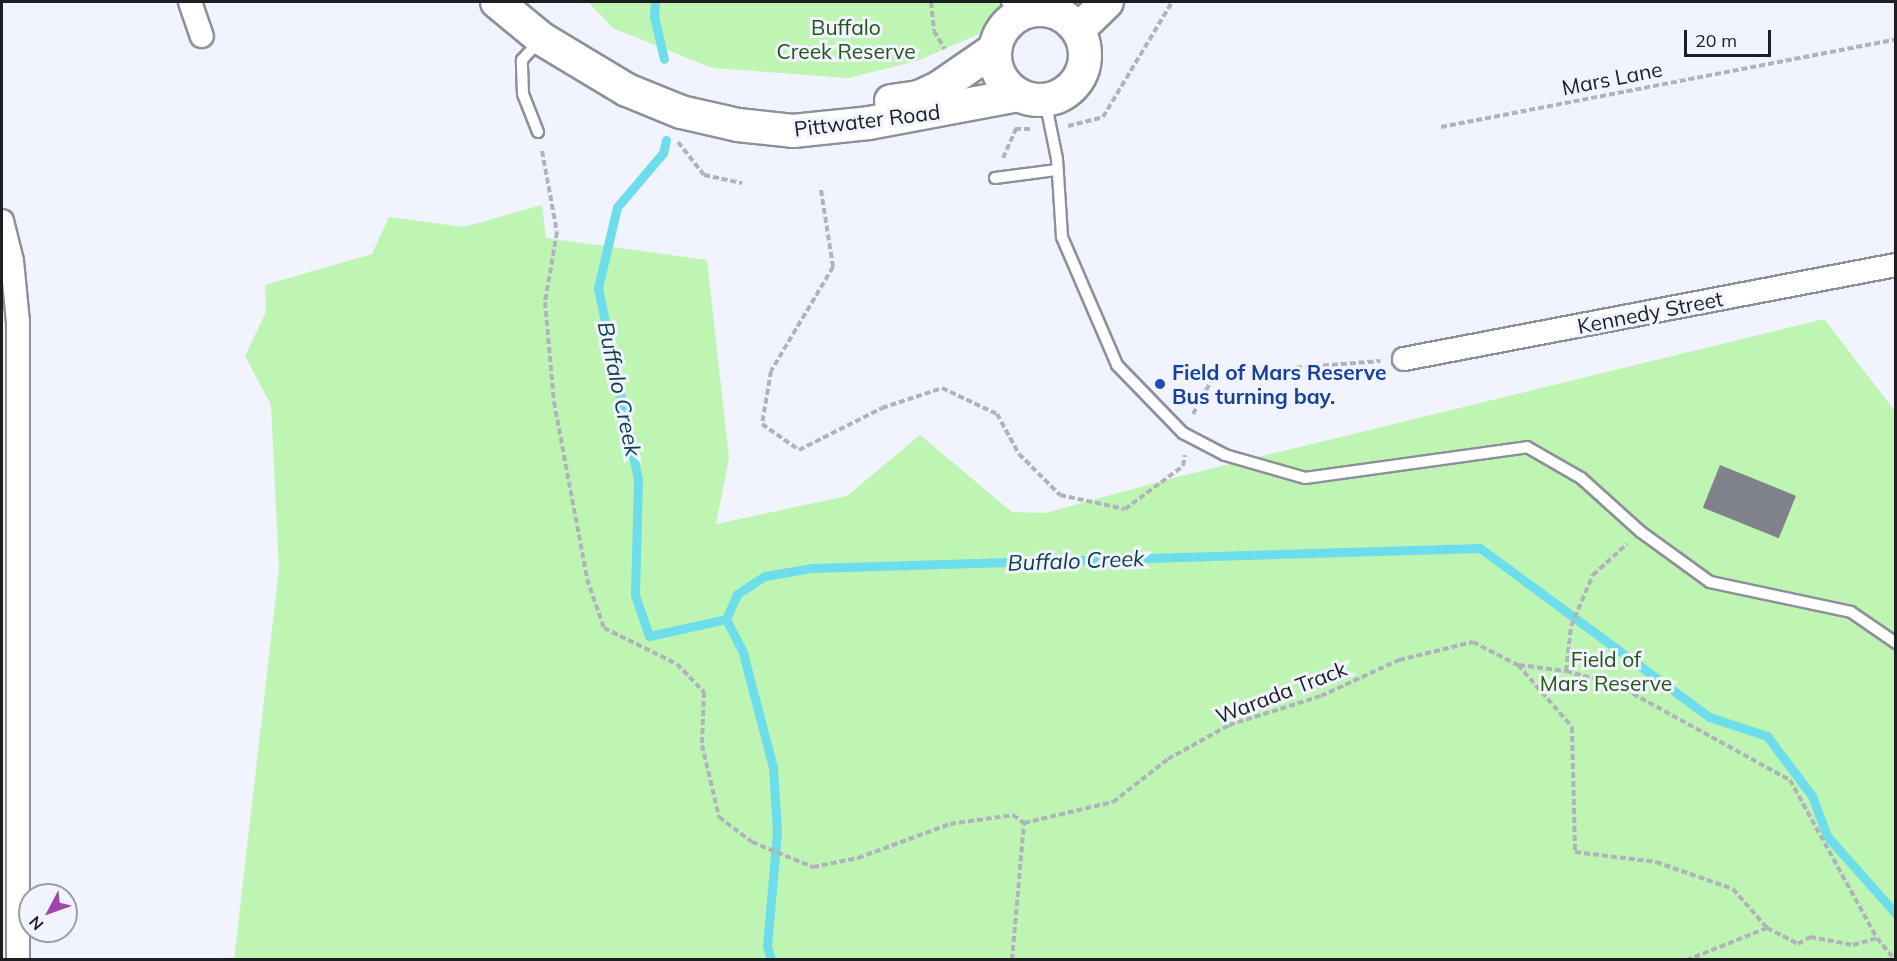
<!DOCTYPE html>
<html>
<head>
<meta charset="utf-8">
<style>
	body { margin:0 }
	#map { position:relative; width:1897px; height:961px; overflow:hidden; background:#f1f3fe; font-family:Mulish,sans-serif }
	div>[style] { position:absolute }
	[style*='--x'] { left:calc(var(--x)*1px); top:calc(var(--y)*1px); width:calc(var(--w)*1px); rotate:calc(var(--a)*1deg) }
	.green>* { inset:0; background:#bff5b3 }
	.stream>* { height:9px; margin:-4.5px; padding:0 4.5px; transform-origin:4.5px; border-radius:4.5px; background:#6dddeb }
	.building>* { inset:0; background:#80828b; transform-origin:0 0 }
	.path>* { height:4px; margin-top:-2px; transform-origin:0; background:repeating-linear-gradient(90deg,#b1b3bc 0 6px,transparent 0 9px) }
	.roads { filter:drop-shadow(2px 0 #8e9099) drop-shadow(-2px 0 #8e9099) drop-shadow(0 2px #8e9099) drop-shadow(0 -2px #8e9099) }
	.service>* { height:10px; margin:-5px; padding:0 5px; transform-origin:5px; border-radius:5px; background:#fff }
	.minor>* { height:22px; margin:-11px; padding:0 11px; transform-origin:11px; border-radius:11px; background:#fff }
	.secondary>* { height:32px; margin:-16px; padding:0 16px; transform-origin:16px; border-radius:16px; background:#fff }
	.secondary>.ring { margin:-16px; padding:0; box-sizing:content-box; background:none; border:32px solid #fff; border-radius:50% }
	.dots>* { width:16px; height:16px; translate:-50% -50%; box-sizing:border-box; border:3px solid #f1f3fe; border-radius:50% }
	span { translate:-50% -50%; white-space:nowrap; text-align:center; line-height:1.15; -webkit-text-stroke:6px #f1f3fe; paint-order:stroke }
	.park-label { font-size:21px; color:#225415 }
	.street-label { font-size:21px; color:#1d1e22 }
	.transit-label { font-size:21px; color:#164399; font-weight:700 }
	.left { translate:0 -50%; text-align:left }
	.water-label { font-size:22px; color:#0b4146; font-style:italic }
	.frame { position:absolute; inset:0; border:3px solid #1d1e22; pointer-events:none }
	.north { position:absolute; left:18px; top:883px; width:60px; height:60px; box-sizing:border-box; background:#f1f3fe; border:2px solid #9c9ea6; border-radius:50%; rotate:229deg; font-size:16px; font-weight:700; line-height:24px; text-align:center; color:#1d1e22 }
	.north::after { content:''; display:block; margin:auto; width:21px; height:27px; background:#a244ad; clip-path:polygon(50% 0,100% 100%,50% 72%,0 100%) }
	.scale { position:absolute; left:1684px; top:30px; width:87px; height:27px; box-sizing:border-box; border:3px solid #1d1e22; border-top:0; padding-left:8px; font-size:18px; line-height:21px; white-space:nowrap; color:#1d1e22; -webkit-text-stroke:4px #f1f3fe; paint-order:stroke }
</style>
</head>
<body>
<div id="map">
	<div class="green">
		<div style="clip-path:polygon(588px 2px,1053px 2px,917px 61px,848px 78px,712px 68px,613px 28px)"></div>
		<div style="clip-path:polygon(542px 205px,546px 238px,707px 260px,729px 458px,716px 524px,847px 496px,920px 435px,1012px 512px,1045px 513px,1177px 477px,1824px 319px,1895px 411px,1895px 959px,234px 960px,279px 569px,271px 405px,245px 356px,266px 312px,265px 285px,372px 254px,389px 217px,464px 227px)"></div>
	</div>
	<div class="stream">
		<div style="--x:655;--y:2;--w:14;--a:94"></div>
		<div style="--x:654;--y:16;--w:44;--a:76.9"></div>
		<div style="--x:666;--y:140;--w:13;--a:103"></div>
		<div style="--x:663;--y:153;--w:71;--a:130.4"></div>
		<div style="--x:617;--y:207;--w:83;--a:103.2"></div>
		<div style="--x:598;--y:288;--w:196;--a:78.2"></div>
		<div style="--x:638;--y:480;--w:115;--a:91.5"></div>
		<div style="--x:635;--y:595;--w:43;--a:71.1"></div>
		<div style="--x:649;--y:636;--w:79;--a:-12.4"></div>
		<div style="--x:726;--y:619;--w:27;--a:-66"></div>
		<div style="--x:737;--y:594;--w:33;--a:-33"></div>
		<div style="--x:765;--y:576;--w:48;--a:-9.7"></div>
		<div style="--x:812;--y:568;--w:668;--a:-1.71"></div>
		<div style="--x:1480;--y:548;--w:285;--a:36.4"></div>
		<div style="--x:1709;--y:717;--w:61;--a:18.1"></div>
		<div style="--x:1767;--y:736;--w:75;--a:53.1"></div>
		<div style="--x:1812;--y:796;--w:43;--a:69.4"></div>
		<div style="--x:1827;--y:836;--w:104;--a:48.5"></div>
		<div style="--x:726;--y:619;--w:38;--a:63"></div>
		<div style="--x:743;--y:653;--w:118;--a:75.3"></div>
		<div style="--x:773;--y:767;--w:65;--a:86.5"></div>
		<div style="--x:777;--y:832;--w:114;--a:95"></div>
		<div style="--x:767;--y:946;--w:15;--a:74"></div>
	</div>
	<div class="building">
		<div style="left:1720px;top:465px;width:82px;height:46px;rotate:22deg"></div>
	</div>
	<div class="path">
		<div style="--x:931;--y:2;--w:29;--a:84"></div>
		<div style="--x:934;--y:31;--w:21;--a:59"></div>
		<div style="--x:1068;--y:126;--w:36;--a:-14"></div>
		<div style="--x:1103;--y:117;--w:134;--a:-59"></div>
		<div style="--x:1441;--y:127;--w:463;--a:-10.9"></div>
		<div style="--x:1015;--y:129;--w:16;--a:0"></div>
		<div style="--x:678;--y:142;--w:42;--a:51.8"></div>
		<div style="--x:704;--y:175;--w:39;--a:12"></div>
		<div style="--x:542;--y:151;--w:82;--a:79.5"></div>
		<div style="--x:557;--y:232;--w:71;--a:99.7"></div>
		<div style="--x:545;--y:302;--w:100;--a:84.9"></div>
		<div style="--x:554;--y:402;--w:180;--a:79.4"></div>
		<div style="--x:587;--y:579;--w:52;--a:70.9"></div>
		<div style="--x:604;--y:628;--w:81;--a:26.3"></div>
		<div style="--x:677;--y:664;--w:39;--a:46"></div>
		<div style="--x:704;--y:692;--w:53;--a:92.2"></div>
		<div style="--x:702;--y:745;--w:74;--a:76.7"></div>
		<div style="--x:719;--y:817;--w:41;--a:37.1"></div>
		<div style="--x:752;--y:842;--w:66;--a:22.3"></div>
		<div style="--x:813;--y:867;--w:46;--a:-11.3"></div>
		<div style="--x:858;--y:858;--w:98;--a:-20.3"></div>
		<div style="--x:950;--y:824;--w:64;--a:-8.1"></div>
		<div style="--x:1013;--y:815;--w:14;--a:36"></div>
		<div style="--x:1003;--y:158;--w:32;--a:-66"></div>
		<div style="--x:821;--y:190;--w:78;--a:81.1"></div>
		<div style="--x:833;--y:267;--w:121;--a:120.8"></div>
		<div style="--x:771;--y:371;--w:54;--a:99.6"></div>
		<div style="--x:762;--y:424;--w:45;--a:35.1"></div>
		<div style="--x:799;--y:450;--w:93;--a:-26.8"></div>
		<div style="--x:882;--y:408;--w:63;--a:-18.4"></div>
		<div style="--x:942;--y:388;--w:61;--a:25.3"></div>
		<div style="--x:997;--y:414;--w:46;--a:61.2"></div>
		<div style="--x:1019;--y:454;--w:58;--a:45"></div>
		<div style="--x:1060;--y:495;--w:66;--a:12.2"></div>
		<div style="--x:1125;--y:509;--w:72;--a:-36.6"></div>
		<div style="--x:1183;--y:466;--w:11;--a:-80"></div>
		<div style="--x:1193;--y:414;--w:46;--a:-61.2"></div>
		<div style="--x:1215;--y:374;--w:166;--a:-4.5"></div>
		<div style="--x:1519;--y:665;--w:47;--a:7.3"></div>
		<div style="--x:1566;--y:671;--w:53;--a:15.4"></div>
		<div style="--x:1617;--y:685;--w:197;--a:28.8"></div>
		<div style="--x:1790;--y:780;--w:180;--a:61.2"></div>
		<div style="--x:1877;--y:938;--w:28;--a:51"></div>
		<div style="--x:1566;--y:671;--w:45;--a:-83.7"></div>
		<div style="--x:1571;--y:626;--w:56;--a:-66.7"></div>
		<div style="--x:1593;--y:575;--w:46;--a:-42.4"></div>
		<div style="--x:1767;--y:928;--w:35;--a:27"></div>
		<div style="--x:1798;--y:944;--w:14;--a:-30"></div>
		<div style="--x:1810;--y:937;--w:44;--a:10.5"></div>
		<div style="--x:1853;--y:945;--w:25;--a:-16"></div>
		<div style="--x:1012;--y:960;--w:138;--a:-85"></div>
		<div style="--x:1024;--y:823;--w:91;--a:-13.3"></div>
		<div style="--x:1113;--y:802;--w:70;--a:-38"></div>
		<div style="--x:1168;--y:759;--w:70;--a:-29.1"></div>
		<div style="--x:1229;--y:725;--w:96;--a:-17.5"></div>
		<div style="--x:1321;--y:696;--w:86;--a:-24.8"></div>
		<div style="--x:1399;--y:660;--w:76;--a:-13.7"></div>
		<div style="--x:1473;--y:642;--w:51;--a:27.1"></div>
		<div style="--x:1518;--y:665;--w:82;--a:48.9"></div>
		<div style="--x:1572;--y:727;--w:125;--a:88.6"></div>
		<div style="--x:1575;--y:852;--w:82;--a:7"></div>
		<div style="--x:1656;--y:862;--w:82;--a:19.3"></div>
		<div style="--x:1733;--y:889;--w:52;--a:48.9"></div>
		<div style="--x:1767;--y:928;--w:86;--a:158.2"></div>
	</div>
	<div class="roads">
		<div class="service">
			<div style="--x:1007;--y:2;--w:17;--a:54"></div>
			<div style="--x:1045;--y:100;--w:60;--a:78.5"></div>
			<div style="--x:1057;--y:159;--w:78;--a:86.3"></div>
			<div style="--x:1062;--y:237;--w:139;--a:66.7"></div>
			<div style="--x:1117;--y:365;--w:95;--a:45.9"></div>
			<div style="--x:1183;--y:433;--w:47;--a:27.6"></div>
			<div style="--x:1225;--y:455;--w:83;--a:16"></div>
			<div style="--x:1305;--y:478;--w:224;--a:-7.9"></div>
			<div style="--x:1527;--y:447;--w:62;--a:29.9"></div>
			<div style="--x:1581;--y:478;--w:81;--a:42"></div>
			<div style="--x:1641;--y:532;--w:85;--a:35.9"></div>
			<div style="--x:1710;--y:582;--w:144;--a:12"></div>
			<div style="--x:1851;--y:612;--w:55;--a:34.6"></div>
			<div style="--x:538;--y:132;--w:41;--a:-111.5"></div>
			<div style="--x:523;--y:94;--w:34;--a:-92"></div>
			<div style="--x:522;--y:60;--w:27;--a:-48"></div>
			<div style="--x:995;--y:178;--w:63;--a:-7.4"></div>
		</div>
		<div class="minor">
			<div style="--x:190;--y:2;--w:36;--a:71"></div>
			<div style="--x:2;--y:221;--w:41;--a:76"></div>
			<div style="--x:12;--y:261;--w:61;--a:84.4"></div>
			<div style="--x:18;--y:322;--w:638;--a:90"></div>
			<div style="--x:1404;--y:359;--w:501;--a:-10.82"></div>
		</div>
		<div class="secondary">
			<div style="--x:497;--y:2;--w:58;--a:39.4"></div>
			<div style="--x:542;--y:39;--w:99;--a:31"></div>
			<div style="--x:627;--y:90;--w:58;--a:22.2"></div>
			<div style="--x:681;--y:112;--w:58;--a:12.8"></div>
			<div style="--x:738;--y:125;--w:55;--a:6.2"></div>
			<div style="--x:793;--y:131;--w:76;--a:-6"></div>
			<div style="--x:869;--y:123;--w:152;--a:-10.6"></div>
			<div class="ring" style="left:995px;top:10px;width:58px;height:58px"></div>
			<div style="--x:1078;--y:30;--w:40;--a:-44"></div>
			<div style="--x:891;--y:101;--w:28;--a:-8"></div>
			<div style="--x:919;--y:97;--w:23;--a:-25"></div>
			<div style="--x:940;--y:87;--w:67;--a:-34.6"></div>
		</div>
	</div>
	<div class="dots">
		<div style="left:1160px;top:384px;background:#1a4fb4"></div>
	</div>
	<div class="park-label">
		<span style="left:846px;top:39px">Buffalo<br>Creek Reserve</span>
		<span style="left:1606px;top:671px">Field of<br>Mars Reserve</span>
	</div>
	<div class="street-label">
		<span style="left:1612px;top:78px;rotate:-11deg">Mars Lane</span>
		<span style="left:867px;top:120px;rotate:-7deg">Pittwater Road</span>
		<span style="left:1650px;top:312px;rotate:-11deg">Kennedy Street</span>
		<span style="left:1281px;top:692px;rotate:-21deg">Warada Track</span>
	</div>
	<div class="transit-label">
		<span class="left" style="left:1172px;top:384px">Field of Mars Reserve<br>Bus turning bay.</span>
	</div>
	<div class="water-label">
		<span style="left:619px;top:389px;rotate:78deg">Buffalo Creek</span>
		<span style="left:1076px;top:561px;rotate:-2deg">Buffalo Creek</span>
	</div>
	<div class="frame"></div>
	<div class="north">N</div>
	<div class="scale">20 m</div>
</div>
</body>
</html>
